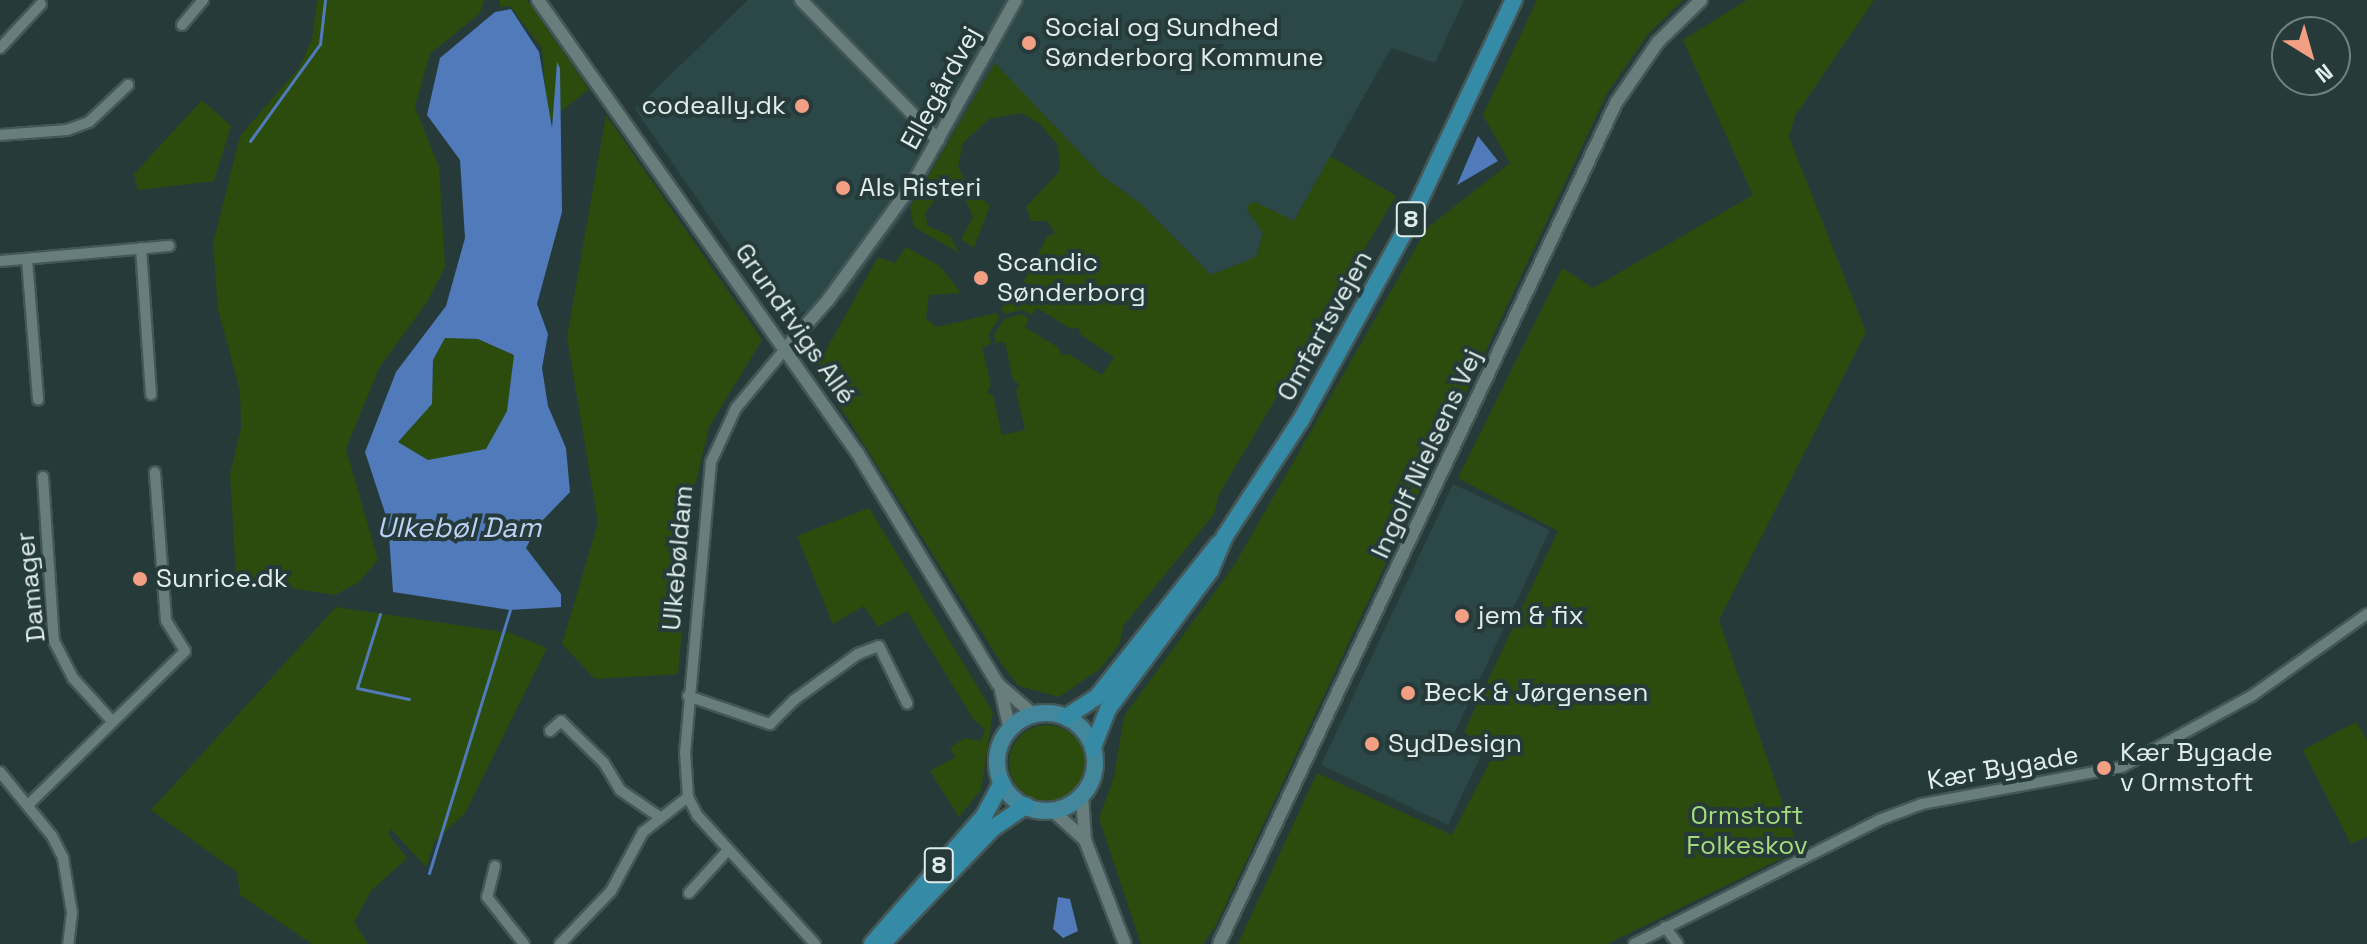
<!DOCTYPE html>
<html>
<head>
<meta charset="utf-8">
<style>
	body { margin:0 }
	#map { position:relative; width:2367px; height:944px; overflow:hidden; background:#263a3a; font-family:"Space Grotesk",sans-serif }
	div>[style] { position:absolute }
	[style*='--x'] { left:calc(var(--x)*1px); top:calc(var(--y)*1px); width:calc(var(--w)*1px); rotate:calc(var(--a)*1deg) }
	.built>* { inset:0; background:#2b4747 }
	.green>* { inset:0; background:#2b4c0d }
	.round { border-radius:50% }
	.water>* { inset:0; background:#507ab9 }
	.stream>* { height:3px; margin:-1.5px; padding:0 1.5px; transform-origin:1.5px; border-radius:1.5px; background:#507ab9 }
	.roads { filter:drop-shadow(2px 0 #455656) drop-shadow(-2px 0 #455656) drop-shadow(0 2px #455656) drop-shadow(0 -2px #455656) }
	.minor>* { height:10px; margin:-5px; padding:0 5px; transform-origin:5px; border-radius:5px; background:#687e7d }
	.tertiary>* { height:12px; margin:-6px; padding:0 6px; transform-origin:6px; border-radius:6px; background:#687e7d }
	.primary>* { height:16px; margin:-8px; padding:0 8px; transform-origin:8px; border-radius:8px; background:#42879c }
	.primary>.ring { margin:-8px; padding:0; box-sizing:content-box; background:none; border:16px solid #42879c; border-radius:50% }
	.trunk>* { height:16px; margin:-8px; padding:0 8px; transform-origin:8px; border-radius:8px; background:#358aa6 }
	.dots>* { width:22px; height:22px; translate:-50% -50%; box-sizing:border-box; border:4px solid #263a3a; border-radius:50% }
	span { translate:-50% -50%; white-space:nowrap; text-align:center; line-height:1.15; -webkit-text-stroke:8px #263a3a; paint-order:stroke }
	.shield-label span { padding:2px 6px; background:#263a3a; border:2px solid; border-radius:6px; -webkit-text-stroke-width:0 }
	.shield-label { font-size:24px; color:#e1edec; font-weight:700 }
	.poi-label { font-size:26px; color:#e1edec }
	.left { translate:0 -50%; text-align:left }
	.right { translate:-100% -50%; text-align:right }
	.street-label { font-size:26px; color:#e1edec }
	.park-label { font-size:26px; color:#a4db7c }
	.water-label { font-size:28px; color:#bbd2f5; font-style:italic }
	.north { position:absolute; left:2271px; top:16px; width:80px; height:80px; box-sizing:border-box; background:#263a3a; border:2px solid #718281; border-radius:50%; rotate:143deg; font-size:22px; font-weight:700; line-height:32px; text-align:center; color:#e1edec }
	.north::after { content:''; display:block; margin:auto; width:28px; height:36px; background:#f39f83; clip-path:polygon(50% 0,100% 100%,50% 72%,0 100%) }
</style>
</head>
<body>
<div id="map">
	<div class="built">
		<div style="clip-path:polygon(748px 0,1464px 0,1435px 63px,1391px 48px,1294px 221px,1246px 208px,1263px 233px,1256px 257px,1237px 268px,1211px 275px,1142px 205px,1101px 175px,995px 64px,910px 207px,843px 298px,791px 317px,774px 310px,635px 109px)"></div>
		<div style="clip-path:polygon(1453px 484px,1550px 530px,1453px 736px,1483px 751px,1448px 825px,1321px 765px)"></div>
	</div>
	<div class="green">
		<div style="clip-path:polygon(317px 0,484px 0,480px 13px,430px 54px,415px 107px,439px 167px,445px 267px,427px 302px,379px 368px,346px 449px,378px 560px,359px 582px,335px 595px,236px 579px,230px 473px,241px 428px,240px 391px,218px 309px,213px 244px,240px 136px,299px 68px,312px 39px)"></div>
		<div style="clip-path:polygon(500px 0,527px 0,589px 89px,548px 122px,542px 48px,510px 6px,500px 7px)"></div>
		<div style="clip-path:polygon(1537px 0,1683px 0,1648px 34px,1606px 95px,1216px 925px,1203px 944px,1141px 944px,1099px 818px,1114px 777px,1124px 716px,1235px 564px,1427px 228px,1510px 163px,1483px 115px)"></div>
		<div style="clip-path:polygon(1747px 0,1874px 0,1795px 116px,1789px 137px,1866px 332px,1719px 620px,1799px 850px,1607px 944px,1238px 944px,1317px 773px,1452px 835px,1494px 754px,1464px 732px,1558px 531px,1458px 478px,1562px 268px,1593px 288px,1753px 195px,1683px 40px)"></div>
		<div style="clip-path:polygon(995px 63px,1101px 175px,1142px 205px,1211px 275px,1256px 257px,1263px 233px,1246px 208px,1253px 201px,1294px 221px,1330px 156px,1396px 196px,1219px 494px,1214px 514px,1124px 625px,1119px 645px,1100px 669px,1059px 697px,1019px 686px,1003px 666px,816px 368px,878px 257px,895px 263px,906px 247px,940px 266px,961px 293px,929px 295px,926px 319px,937px 327px,996px 313px,999px 318px,989px 334px,991px 344px,982px 347px,991px 385px,987px 392px,993px 396px,1002px 435px,1025px 430px,1016px 391px,1019px 384px,1013px 380px,1005px 342px,996px 343px,994px 335px,1004px 319px,1022px 314px,1029px 319px,1025px 327px,1059px 348px,1061px 355px,1069px 354px,1102px 375px,1114px 357px,1081px 335px,1078px 327px,1071px 329px,1037px 308px,1032px 315px,1023px 310px,1004px 314px,1001px 309px,1024px 281px,1047px 237px,1055px 233px,1047px 221px,1031px 221px,1026px 207px,1060px 171px,1058px 145px,1039px 123px,1021px 113px,989px 119px,963px 143px,958px 167px,970px 190px,990px 205px,974px 248px,961px 239px,973px 217px,964px 197px,952px 191px,937px 196px,925px 214px,928px 226px,950px 236px,959px 253px,914px 227px,910px 207px)"></div>
		<div style="clip-path:polygon(202px 100px,231px 126px,214px 181px,138px 190px,134px 174px)"></div>
		<div style="clip-path:polygon(606px 115px,762px 340px,709px 427px,695px 486px,678px 674px,595px 679px,562px 644px,598px 523px,567px 337px)"></div>
		<div style="clip-path:polygon(445px 338px,478px 339px,514px 355px,507px 411px,486px 450px,428px 460px,398px 442px,432px 403px,433px 360px)"></div>
		<div style="clip-path:polygon(869px 508px,993px 712px,981px 790px,959px 817px,930px 771px,955px 757px,950px 748px,965px 738px,981px 741px,985px 729px,974px 720px,907px 611px,878px 627px,864px 606px,833px 624px,797px 536px)"></div>
		<div style="clip-path:polygon(336px 607px,510px 633px,547px 648px,465px 813px,435px 841px,426px 867px,391px 829px,388px 834px,407px 858px,371px 891px,354px 922px,368px 944px,312px 944px,240px 895px,237px 872px,151px 810px)"></div>
		<div style="clip-path:polygon(2356px 722px,2367px 740px,2367px 837px,2351px 844px,2303px 750px)"></div>
		<div class="round" style="left:1009px;top:725px;width:76px;height:76px"></div>
	</div>
	<div class="water">
		<div style="clip-path:polygon(evenodd,511px 9px,539px 52px,552px 128px,557px 62px,560px 68px,562px 212px,537px 304px,548px 334px,542px 368px,548px 406px,566px 448px,570px 492px,538px 525px,526px 548px,561px 594px,561px 607px,510px 610px,393px 592px,388px 522px,365px 452px,396px 372px,446px 306px,465px 238px,460px 160px,427px 115px,440px 58px,495px 12px,511px 9px,445px 338px,478px 339px,514px 355px,507px 411px,486px 449px,428px 460px,398px 442px,432px 404px,433px 360px,445px 338px)"></div>
		<div style="clip-path:polygon(1478px 136px,1498px 161px,1457px 185px)"></div>
		<div style="clip-path:polygon(1058px 897px,1070px 899px,1078px 931px,1063px 938px,1053px 929px)"></div>
	</div>
	<div class="stream">
		<div style="--x:250;--y:141;--w:120;--a:-54.2"></div>
		<div style="--x:320;--y:44;--w:44;--a:-83.5"></div>
		<div style="--x:380;--y:614;--w:77;--a:107.3"></div>
		<div style="--x:357;--y:688;--w:53;--a:11.9"></div>
		<div style="--x:429;--y:873;--w:275;--a:-72.9"></div>
	</div>
	<div class="roads">
		<div class="minor">
			<div style="--x:182;--y:25;--w:33;--a:-50"></div>
			<div style="--x:0;--y:48;--w:60;--a:-47"></div>
			<div style="--x:0;--y:135;--w:67;--a:-4.3"></div>
			<div style="--x:67;--y:130;--w:23;--a:-20"></div>
			<div style="--x:89;--y:122;--w:54;--a:-43.5"></div>
			<div style="--x:141;--y:248;--w:147;--a:86.1"></div>
			<div style="--x:27;--y:259;--w:141;--a:85.5"></div>
			<div style="--x:0;--y:261;--w:170;--a:-5.1"></div>
			<div style="--x:786;--y:348;--w:78;--a:129.8"></div>
			<div style="--x:736;--y:408;--w:60;--a:114.8"></div>
			<div style="--x:711;--y:462;--w:291;--a:95.1"></div>
			<div style="--x:685;--y:752;--w:45;--a:86.2"></div>
			<div style="--x:688;--y:797;--w:20;--a:63"></div>
			<div style="--x:697;--y:815;--w:175;--a:47.5"></div>
			<div style="--x:43;--y:477;--w:164;--a:86.2"></div>
			<div style="--x:54;--y:641;--w:42;--a:62.8"></div>
			<div style="--x:73;--y:678;--w:58;--a:47.8"></div>
			<div style="--x:688;--y:696;--w:87;--a:18.9"></div>
			<div style="--x:770;--y:724;--w:34;--a:-45"></div>
			<div style="--x:794;--y:700;--w:79;--a:-35.7"></div>
			<div style="--x:858;--y:654;--w:22;--a:-21"></div>
			<div style="--x:879;--y:646;--w:64;--a:63.8"></div>
			<div style="--x:550;--y:731;--w:15;--a:-42"></div>
			<div style="--x:561;--y:721;--w:60;--a:44.3"></div>
			<div style="--x:604;--y:763;--w:31;--a:59"></div>
			<div style="--x:620;--y:790;--w:46;--a:34.4"></div>
			<div style="--x:0;--y:772;--w:82;--a:50.9"></div>
			<div style="--x:52;--y:836;--w:25;--a:63"></div>
			<div style="--x:63;--y:858;--w:56;--a:80.7"></div>
			<div style="--x:72;--y:913;--w:31;--a:97"></div>
			<div style="--x:28;--y:805;--w:220;--a:-44.4"></div>
			<div style="--x:185;--y:651;--w:36;--a:-122"></div>
			<div style="--x:166;--y:620;--w:148;--a:-94.3"></div>
			<div style="--x:495;--y:866;--w:32;--a:104"></div>
			<div style="--x:487;--y:897;--w:60;--a:51.8"></div>
			<div style="--x:689;--y:893;--w:58;--a:-47.8"></div>
			<div style="--x:1665;--y:927;--w:21;--a:53"></div>
			<div style="--x:560;--y:944;--w:74;--a:-46.1"></div>
			<div style="--x:611;--y:891;--w:67;--a:-61.5"></div>
			<div style="--x:643;--y:832;--w:57;--a:-37.9"></div>
			<div style="--x:1634;--y:944;--w:275;--a:-26.8"></div>
			<div style="--x:1879;--y:820;--w:46;--a:-20.4"></div>
			<div style="--x:1922;--y:804;--w:203;--a:-10.5"></div>
			<div style="--x:2122;--y:767;--w:149;--a:-28.8"></div>
			<div style="--x:2253;--y:695;--w:140;--a:-35.4"></div>
		</div>
		<div class="tertiary">
			<div style="--x:538;--y:0;--w:555;--a:54.82"></div>
			<div style="--x:858;--y:454;--w:269;--a:58.7"></div>
			<div style="--x:998;--y:684;--w:48;--a:40.7"></div>
			<div style="--x:801;--y:0;--w:196;--a:45.6"></div>
			<div style="--x:786;--y:348;--w:64;--a:-48.8"></div>
			<div style="--x:828;--y:300;--w:142;--a:-53.9"></div>
			<div style="--x:912;--y:185;--w:212;--a:-60.7"></div>
			<div style="--x:1001;--y:691;--w:40;--a:77"></div>
			<div style="--x:1082;--y:795;--w:45;--a:86.2"></div>
			<div style="--x:1085;--y:840;--w:111;--a:69"></div>
			<div style="--x:1052;--y:810;--w:45;--a:42.3"></div>
			<div style="--x:1219;--y:944;--w:930;--a:-64.73"></div>
			<div style="--x:1616;--y:103;--w:74;--a:-55.5"></div>
			<div style="--x:1658;--y:42;--w:60;--a:-44.3"></div>
		</div>
		<div class="primary">
			<div class="ring" style="left:997px;top:713px;width:82px;height:82px"></div>
		</div>
		<div class="trunk">
			<div style="--x:1066;--y:717;--w:37;--a:-33"></div>
			<div style="--x:1097;--y:697;--w:196;--a:-51.6"></div>
			<div style="--x:1093;--y:747;--w:41;--a:-68.5"></div>
			<div style="--x:1108;--y:709;--w:172;--a:-53.5"></div>
			<div style="--x:1210;--y:571;--w:38;--a:-67"></div>
			<div style="--x:1225;--y:536;--w:139;--a:-56.8"></div>
			<div style="--x:1301;--y:420;--w:220;--a:-61.2"></div>
			<div style="--x:1407;--y:227;--w:251;--a:-64.8"></div>
			<div style="--x:872;--y:944;--w:170;--a:-48.8"></div>
			<div style="--x:984;--y:816;--w:38;--a:-62"></div>
			<div style="--x:882;--y:944;--w:161;--a:-46.3"></div>
			<div style="--x:993;--y:828;--w:40;--a:-34"></div>
		</div>
	</div>
	<div class="dots">
		<div style="left:1029px;top:43px;background:#f39f83"></div>
		<div style="left:802px;top:106px;background:#f39f83"></div>
		<div style="left:843px;top:188px;background:#f39f83"></div>
		<div style="left:981px;top:278px;background:#f39f83"></div>
		<div style="left:140px;top:579px;background:#f39f83"></div>
		<div style="left:1462px;top:616px;background:#f39f83"></div>
		<div style="left:1408px;top:693px;background:#f39f83"></div>
		<div style="left:1372px;top:744px;background:#f39f83"></div>
		<div style="left:2104px;top:768px;background:#f39f83"></div>
	</div>
	<div class="shield-label">
		<span style="left:1411px;top:219px">8</span>
		<span style="left:939px;top:865px">8</span>
	</div>
	<div class="poi-label">
		<span class="left" style="left:1045px;top:43px">Social og Sundhed<br>Sønderborg Kommune</span>
		<span class="right" style="left:786px;top:106px">codeally.dk</span>
		<span class="left" style="left:859px;top:188px">Als Risteri</span>
		<span class="left" style="left:997px;top:278px">Scandic<br>Sønderborg</span>
		<span class="left" style="left:156px;top:579px">Sunrice.dk</span>
		<span class="left" style="left:1478px;top:616px">jem &amp; fix</span>
		<span class="left" style="left:1424px;top:693px">Beck &amp; Jørgensen</span>
		<span class="left" style="left:1388px;top:744px">SydDesign</span>
		<span class="left" style="left:2120px;top:768px">Kær Bygade<br>v Ormstoft</span>
	</div>
	<div class="street-label">
		<span style="left:941px;top:88px;rotate:-61deg">Ellegårdvej</span>
		<span style="left:795px;top:324px;rotate:55deg">Grundtvigs Allé</span>
		<span style="left:1325px;top:326px;rotate:-61deg">Omfartsvejen</span>
		<span style="left:1427px;top:454px;rotate:-65deg">Ingolf Nielsens Vej</span>
		<span style="left:678px;top:558px;rotate:-85deg">Ulkebøldam</span>
		<span style="left:31px;top:587px;rotate:-96deg">Damager</span>
		<span style="left:2003px;top:768px;rotate:-10deg">Kær Bygade</span>
	</div>
	<div class="park-label">
		<span style="left:1747px;top:831px">Ormstoft<br>Folkeskov</span>
	</div>
	<div class="water-label">
		<span style="left:459px;top:527px">Ulkebøl Dam</span>
	</div>
	<div class="north">N</div>
</div>
</body>
</html>
